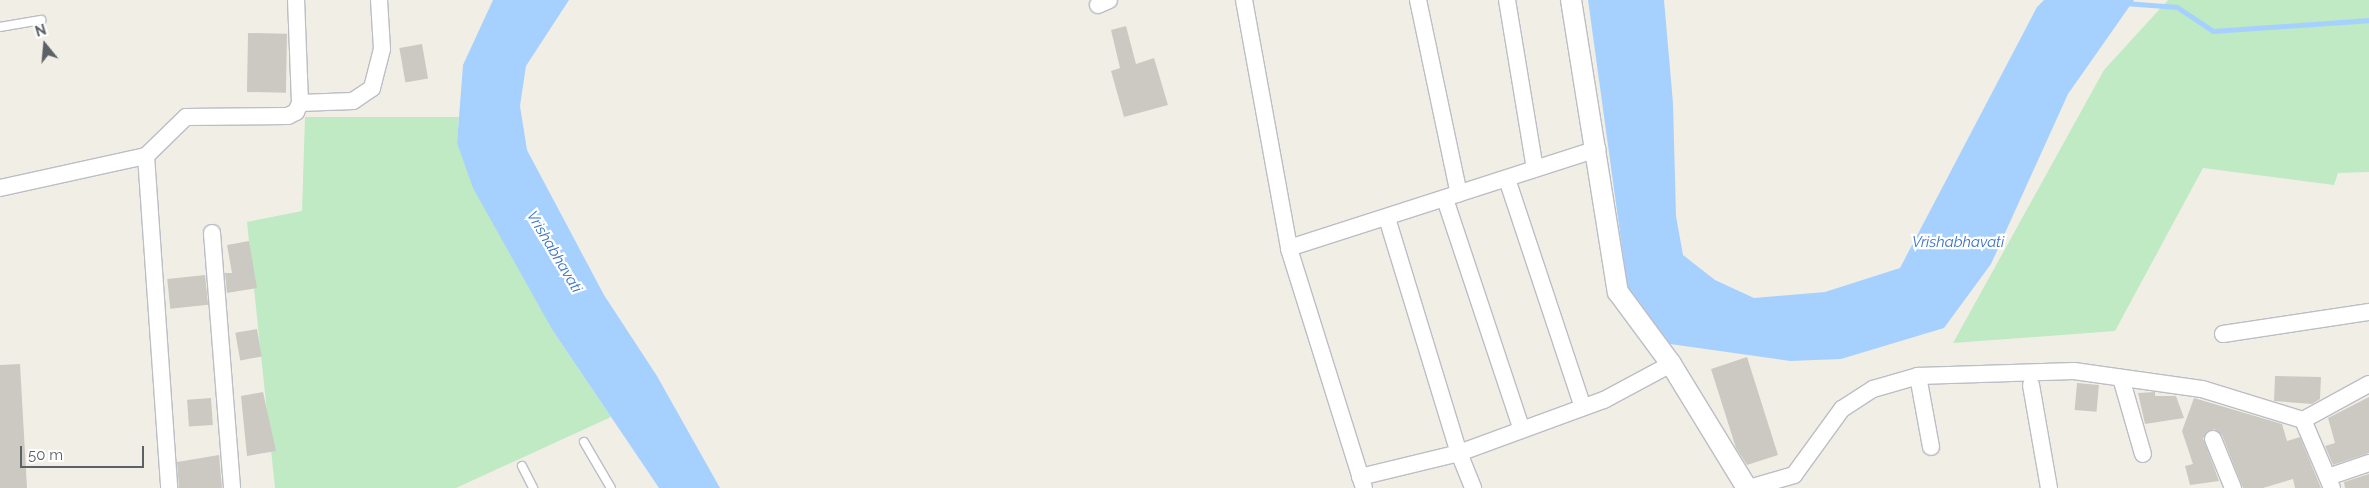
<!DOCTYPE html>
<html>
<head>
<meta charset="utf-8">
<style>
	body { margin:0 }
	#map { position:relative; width:2369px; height:488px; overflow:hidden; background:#f1efe5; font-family:Raleway,sans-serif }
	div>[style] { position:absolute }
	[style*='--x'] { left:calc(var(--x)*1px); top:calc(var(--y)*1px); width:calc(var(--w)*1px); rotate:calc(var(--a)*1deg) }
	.green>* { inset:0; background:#bfeac3 }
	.water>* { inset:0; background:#a6d1ff }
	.stream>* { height:5px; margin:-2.5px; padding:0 2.5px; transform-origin:2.5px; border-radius:2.5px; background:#a6d1ff }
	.building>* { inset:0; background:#ccc9c2; transform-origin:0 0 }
	.roads { filter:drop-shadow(1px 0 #bcbec5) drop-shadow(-1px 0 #bcbec5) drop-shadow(0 1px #bcbec5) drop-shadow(0 -1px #bcbec5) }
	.service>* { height:8px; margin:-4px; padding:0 4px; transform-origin:4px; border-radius:4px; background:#fff }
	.minor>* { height:16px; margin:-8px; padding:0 8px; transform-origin:8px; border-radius:8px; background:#fff }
	.tertiary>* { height:20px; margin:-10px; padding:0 10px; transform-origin:10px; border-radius:10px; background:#fff }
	span { translate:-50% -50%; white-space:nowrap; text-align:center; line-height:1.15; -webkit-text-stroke:4.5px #fff; paint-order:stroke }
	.water-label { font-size:15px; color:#3972c6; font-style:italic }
	.north { position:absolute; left:20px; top:20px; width:50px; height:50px; -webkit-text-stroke:4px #fff; paint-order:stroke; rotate:343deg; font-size:14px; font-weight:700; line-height:20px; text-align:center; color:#5c6067 }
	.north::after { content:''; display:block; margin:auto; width:18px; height:22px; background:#5c6067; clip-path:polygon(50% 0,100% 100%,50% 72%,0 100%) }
	.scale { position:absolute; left:20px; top:446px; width:124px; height:22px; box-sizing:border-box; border:2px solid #5c6067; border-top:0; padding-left:6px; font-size:15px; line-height:18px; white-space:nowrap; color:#5c6067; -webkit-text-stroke:4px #fff; paint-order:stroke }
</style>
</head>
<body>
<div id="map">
	<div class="green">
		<div style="clip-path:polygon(2168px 0,2369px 0,2369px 172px,2338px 173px,2334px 185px,2203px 168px,2115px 331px,1953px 343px,2104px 70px)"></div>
		<div style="clip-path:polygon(305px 117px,459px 117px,457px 143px,553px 331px,611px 417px,456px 488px,275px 488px,247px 222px,302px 211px)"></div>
	</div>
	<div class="water">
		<div style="clip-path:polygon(493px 0,569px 0,526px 66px,520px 106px,527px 150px,604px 295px,657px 376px,720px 488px,659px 488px,553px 331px,473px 188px,457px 143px,463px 65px)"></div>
		<div style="clip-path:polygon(1588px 0,1664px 0,1673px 103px,1676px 216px,1683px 255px,1715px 280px,1754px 298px,1825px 292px,1900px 268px,2037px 7px,2044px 0,2134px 0,2068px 94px,1991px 264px,1944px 328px,1841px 359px,1790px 361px,1670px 344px,1628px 291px)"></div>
	</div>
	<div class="stream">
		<div style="--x:2125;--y:3;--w:52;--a:4.4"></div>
		<div style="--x:2177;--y:7;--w:43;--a:33.7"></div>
		<div style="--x:2213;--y:31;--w:156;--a:-4"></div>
	</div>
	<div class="building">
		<div style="clip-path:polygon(1126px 26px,1136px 64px,1154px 58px,1168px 105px,1124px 117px,1111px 71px,1120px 68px,1111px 30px)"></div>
		<div style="left:248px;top:33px;width:39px;height:59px;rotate:1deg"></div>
		<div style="left:422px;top:44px;width:35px;height:23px;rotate:80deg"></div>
		<div style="clip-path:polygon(249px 241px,257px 288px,227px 293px,225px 273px,232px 273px,227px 245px)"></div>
		<div style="left:205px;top:275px;width:30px;height:38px;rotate:84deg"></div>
		<div style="left:257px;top:329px;width:28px;height:22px;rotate:80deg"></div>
		<div style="clip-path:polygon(1747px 357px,1778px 455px,1747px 465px,1736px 448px,1711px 369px)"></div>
		<div style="clip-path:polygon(20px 364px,27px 488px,0 488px,0 365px)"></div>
		<div style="clip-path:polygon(2275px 376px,2321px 377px,2320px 399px,2312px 404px,2274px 401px)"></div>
		<div style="left:2077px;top:383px;width:22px;height:27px;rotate:5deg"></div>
		<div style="clip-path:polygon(263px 392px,276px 451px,247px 456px,241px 396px)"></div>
		<div style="clip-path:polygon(2155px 392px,2155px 396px,2176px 396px,2184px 418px,2145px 424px,2138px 393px)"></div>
		<div style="clip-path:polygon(2369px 397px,2369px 453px,2333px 465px,2325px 446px,2335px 443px,2328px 418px)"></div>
		<div style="left:211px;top:398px;width:27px;height:24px;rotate:86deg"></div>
		<div style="clip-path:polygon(2194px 398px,2282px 424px,2287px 441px,2300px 437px,2321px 488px,2295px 488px,2293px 479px,2263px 488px,2243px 488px,2222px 435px,2214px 429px,2203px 438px,2219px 481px,2190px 485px,2185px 466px,2193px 464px,2182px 431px)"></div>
		<div style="clip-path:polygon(219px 455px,222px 488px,179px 488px,177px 462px)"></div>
		<div style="clip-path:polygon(2369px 474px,2369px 488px,2345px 488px,2344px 482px)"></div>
	</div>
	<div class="roads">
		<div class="service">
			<div style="--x:0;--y:27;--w:42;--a:-9.7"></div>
			<div style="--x:584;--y:442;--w:53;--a:59.6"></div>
			<div style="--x:522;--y:466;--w:25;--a:63"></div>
		</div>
		<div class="minor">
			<div style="--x:1244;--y:0;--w:252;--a:79.7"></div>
			<div style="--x:1418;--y:0;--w:198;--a:78.1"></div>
			<div style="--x:1507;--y:0;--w:171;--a:80.6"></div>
			<div style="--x:1098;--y:5;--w:12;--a:-24"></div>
			<div style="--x:300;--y:103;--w:53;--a:-2.2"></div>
			<div style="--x:353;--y:101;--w:23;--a:-34"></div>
			<div style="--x:372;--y:88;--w:40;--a:-75.6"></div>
			<div style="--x:382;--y:49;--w:49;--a:-93.5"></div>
			<div style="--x:146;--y:156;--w:333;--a:86"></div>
			<div style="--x:1507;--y:179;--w:240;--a:71.6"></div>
			<div style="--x:0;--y:188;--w:149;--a:-12.4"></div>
			<div style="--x:146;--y:156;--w:56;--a:-44.3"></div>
			<div style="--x:186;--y:117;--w:102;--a:-0.6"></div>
			<div style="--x:288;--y:116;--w:9;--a:-27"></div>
			<div style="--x:296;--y:112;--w:10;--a:-66"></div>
			<div style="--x:300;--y:103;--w:103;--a:-92.2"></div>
			<div style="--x:1445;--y:199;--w:243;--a:71.6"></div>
			<div style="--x:1387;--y:218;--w:246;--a:73"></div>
			<div style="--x:1459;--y:453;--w:154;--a:-20.1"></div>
			<div style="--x:1604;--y:400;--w:76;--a:-28.2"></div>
			<div style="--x:212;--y:233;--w:256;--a:85.5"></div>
			<div style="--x:2223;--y:334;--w:148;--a:-8.6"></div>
			<div style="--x:1918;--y:376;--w:72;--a:79.6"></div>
			<div style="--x:2121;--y:378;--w:79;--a:73.9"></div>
			<div style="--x:2031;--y:385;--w:105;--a:80.1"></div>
			<div style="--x:2303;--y:420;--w:75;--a:-28.6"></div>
			<div style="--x:2213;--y:439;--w:53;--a:67.8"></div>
			<div style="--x:1360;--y:477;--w:102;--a:-13.6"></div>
			<div style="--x:1459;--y:453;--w:38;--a:68"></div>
			<div style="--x:2328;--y:477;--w:43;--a:-18.9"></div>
			<div style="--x:1364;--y:488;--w:251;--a:-107.4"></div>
			<div style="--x:1289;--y:248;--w:324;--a:-17.8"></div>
			<div style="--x:1749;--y:488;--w:47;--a:-16.1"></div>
			<div style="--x:1794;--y:475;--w:82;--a:-54"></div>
			<div style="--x:1842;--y:409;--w:37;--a:-33"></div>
			<div style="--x:1873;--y:389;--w:47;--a:-16.1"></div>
			<div style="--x:1918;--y:376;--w:156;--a:-1.8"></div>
			<div style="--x:2074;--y:371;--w:129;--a:8"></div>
			<div style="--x:2202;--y:389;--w:106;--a:17.1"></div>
			<div style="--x:2303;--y:420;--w:74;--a:66.9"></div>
		</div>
		<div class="tertiary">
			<div style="--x:1571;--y:0;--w:296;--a:80.9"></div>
			<div style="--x:1618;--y:292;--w:89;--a:53.6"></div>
			<div style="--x:1671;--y:364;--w:145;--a:58.5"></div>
		</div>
	</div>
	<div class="water-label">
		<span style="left:1958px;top:243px">Vrishabhavati</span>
		<span style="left:554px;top:252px;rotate:59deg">Vrishabhavati</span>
	</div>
	<div class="north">N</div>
	<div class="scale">50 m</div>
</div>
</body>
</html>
